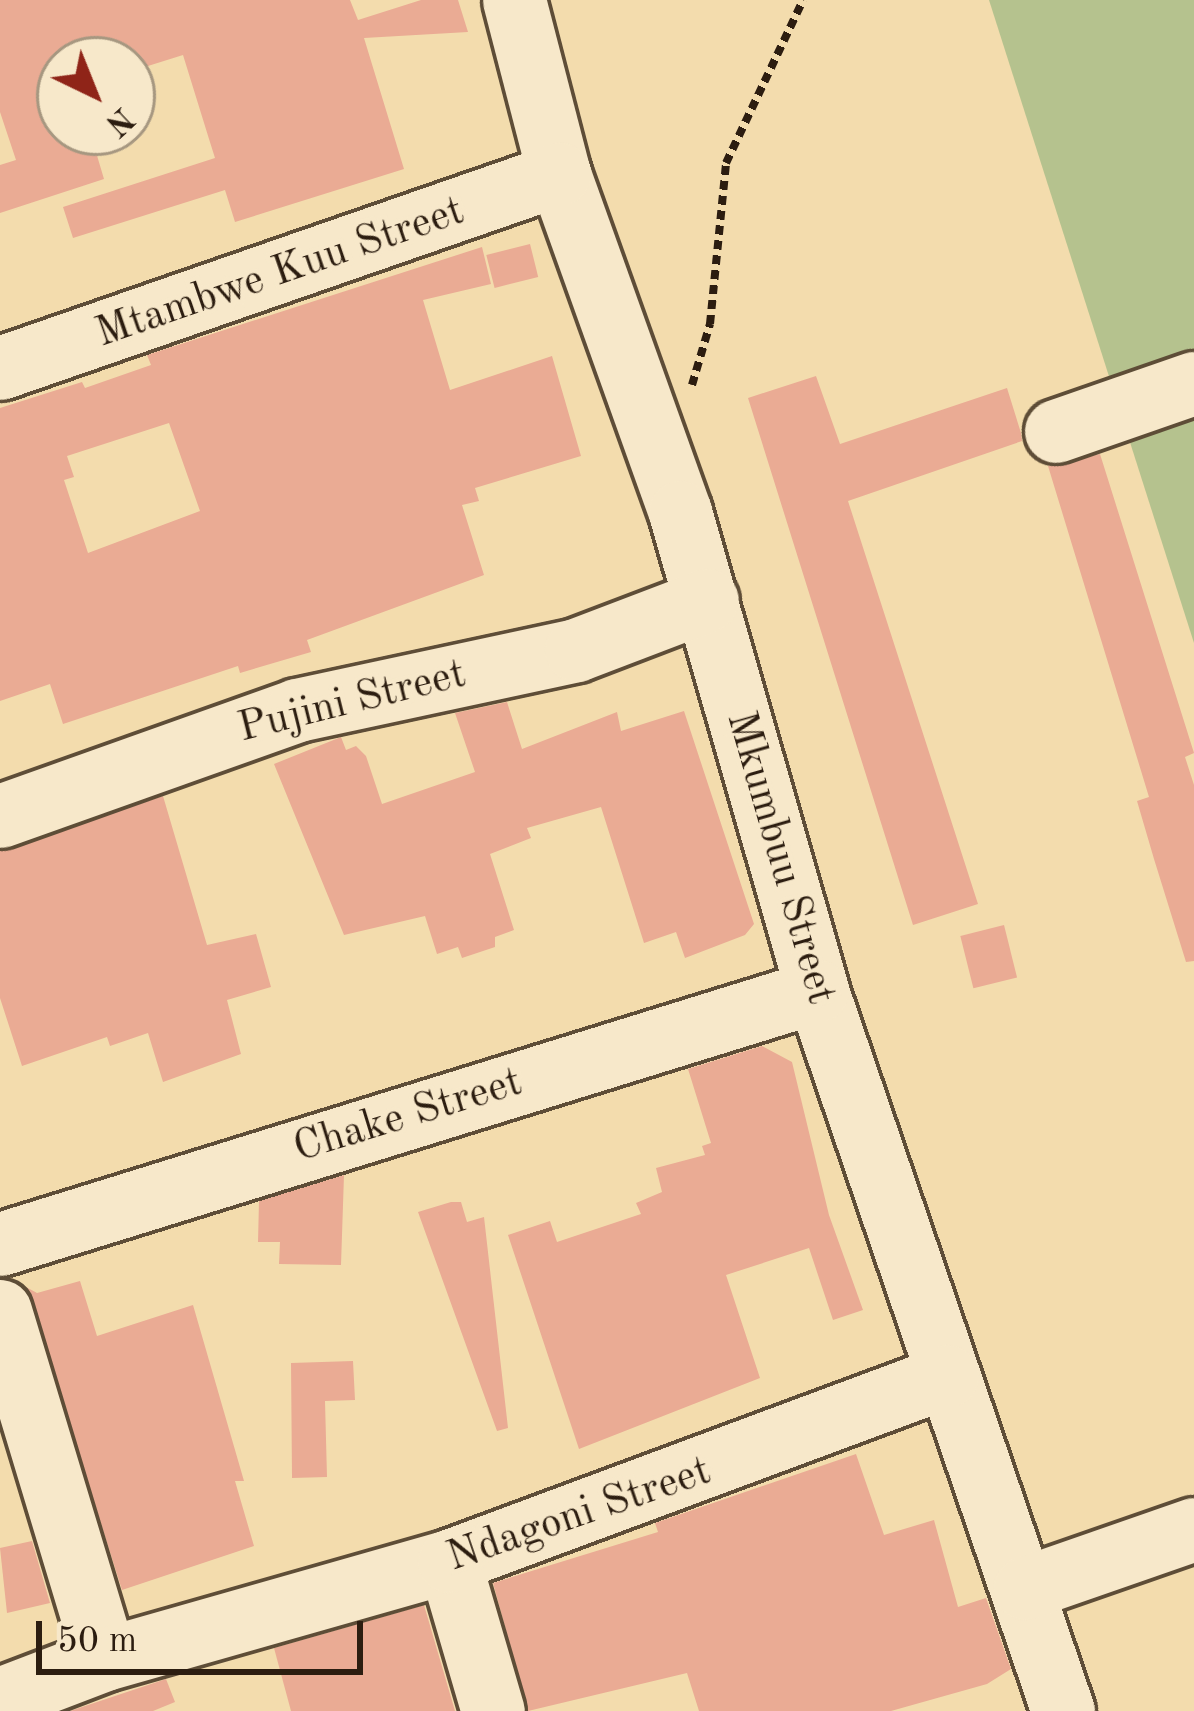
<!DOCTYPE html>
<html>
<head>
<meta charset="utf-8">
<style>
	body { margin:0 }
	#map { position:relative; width:1194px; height:1711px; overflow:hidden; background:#f3dcad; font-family:"Old Standard TT",serif }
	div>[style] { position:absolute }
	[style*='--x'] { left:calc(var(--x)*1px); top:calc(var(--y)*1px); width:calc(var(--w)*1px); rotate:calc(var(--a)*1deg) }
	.green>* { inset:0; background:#b5c28e }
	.building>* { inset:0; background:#eaab94; transform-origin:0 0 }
	.path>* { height:8px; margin-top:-4px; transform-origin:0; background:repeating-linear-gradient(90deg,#2c1d10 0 9px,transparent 0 15px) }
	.roads { filter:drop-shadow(3px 0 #5e4d37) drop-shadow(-3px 0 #5e4d37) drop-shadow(0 3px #5e4d37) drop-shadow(0 -3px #5e4d37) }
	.minor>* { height:63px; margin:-31.5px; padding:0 31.5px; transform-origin:31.5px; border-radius:31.5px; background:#f7e8ca }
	span { translate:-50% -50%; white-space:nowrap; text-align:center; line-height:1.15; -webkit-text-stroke:9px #f7e8ca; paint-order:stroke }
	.street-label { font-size:42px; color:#2c1d10 }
	.north { position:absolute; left:36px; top:36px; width:120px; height:120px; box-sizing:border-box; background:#f7e8ca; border:3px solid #a69780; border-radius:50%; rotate:137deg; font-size:33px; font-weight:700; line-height:48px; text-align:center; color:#2c1d10 }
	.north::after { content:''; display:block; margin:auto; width:42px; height:54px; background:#8f2418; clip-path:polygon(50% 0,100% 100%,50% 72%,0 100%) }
	.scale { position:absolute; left:36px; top:1621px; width:327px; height:54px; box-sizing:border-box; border:6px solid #2c1d10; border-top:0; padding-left:15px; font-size:36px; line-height:42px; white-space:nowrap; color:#2c1d10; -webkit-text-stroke:9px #f7e8ca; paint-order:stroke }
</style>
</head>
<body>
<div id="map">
	<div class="green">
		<div style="clip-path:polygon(989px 0,1194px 0,1194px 643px)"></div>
	</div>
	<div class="building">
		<div style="clip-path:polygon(0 0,350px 0,358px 20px,421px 0,458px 0,468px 32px,364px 38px,404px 169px,235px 222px,225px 190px,73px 238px,63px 207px,215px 158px,209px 139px,183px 55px,132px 71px,132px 60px,60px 60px,60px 132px,90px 132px,104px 179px,0 213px,0 165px,16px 160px,0 112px)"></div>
		<div style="left:530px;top:244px;width:34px;height:45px;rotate:76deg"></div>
		<div style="clip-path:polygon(evenodd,482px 247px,491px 284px,423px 300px,450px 390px,552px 356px,581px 456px,475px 488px,479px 501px,462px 505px,484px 575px,307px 640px,311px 652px,240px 673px,238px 666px,63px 724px,50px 684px,0 701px,0 408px,82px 382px,85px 388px,151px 365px,147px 355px,482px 247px,169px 423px,200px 511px,88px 553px,64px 480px,74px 477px,67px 456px,169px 423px)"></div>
		<div style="clip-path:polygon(816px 376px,840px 444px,1007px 388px,1021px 433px,1022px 441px,848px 501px,978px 904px,913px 925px,748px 398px)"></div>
		<div style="clip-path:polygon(1100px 454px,1194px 753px,1185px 757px,1194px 785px,1194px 961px,1186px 962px,1154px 859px,1137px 801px,1149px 797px,1048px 466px)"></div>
		<div style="clip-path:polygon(507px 702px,522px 749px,617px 712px,621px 731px,684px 711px,754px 924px,745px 935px,685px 958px,676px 932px,644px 943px,601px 807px,527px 828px,531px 838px,490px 854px,514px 930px,495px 937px,495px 947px,462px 958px,458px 947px,437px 954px,425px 916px,344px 935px,274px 764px,341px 737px,346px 750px,356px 746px,366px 756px,382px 804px,475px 772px,455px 713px)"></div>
		<div style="clip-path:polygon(163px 796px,207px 945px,256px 934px,271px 987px,227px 1000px,241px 1054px,163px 1082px,148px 1033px,110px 1046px,107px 1037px,22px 1066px,0 998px,0 851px)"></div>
		<div style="left:1004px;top:925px;width:54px;height:45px;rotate:76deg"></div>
		<div style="clip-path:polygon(762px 1046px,792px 1062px,829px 1215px,863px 1310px,833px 1320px,809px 1248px,726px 1275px,760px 1378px,579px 1449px,508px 1235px,550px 1221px,557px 1242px,641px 1214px,636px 1203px,662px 1192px,656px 1168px,705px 1155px,702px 1146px,711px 1143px,688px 1069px)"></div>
		<div style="clip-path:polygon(344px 1175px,341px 1265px,279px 1264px,280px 1242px,258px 1242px,259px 1201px)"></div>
		<div style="clip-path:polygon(451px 1202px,461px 1202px,467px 1222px,484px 1217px,508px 1428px,497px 1431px,418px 1212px)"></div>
		<div style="clip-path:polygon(80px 1281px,97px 1336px,193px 1305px,244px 1481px,235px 1481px,254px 1546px,122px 1590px,26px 1287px,37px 1293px)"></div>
		<div style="clip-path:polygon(353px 1361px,355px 1400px,325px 1401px,327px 1477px,292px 1478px,291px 1363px)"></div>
		<div style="clip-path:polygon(856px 1454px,884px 1535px,934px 1520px,958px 1607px,986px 1598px,1011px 1669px,987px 1684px,891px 1711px,699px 1711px,687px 1673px,528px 1711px,493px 1583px,658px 1532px,655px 1523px)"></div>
		<div style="clip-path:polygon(32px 1541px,50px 1603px,7px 1613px,0 1548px)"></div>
		<div style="clip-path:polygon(424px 1605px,455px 1711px,291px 1711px,274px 1648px)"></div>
		<div style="clip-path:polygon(166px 1679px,175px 1702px,153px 1711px,70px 1711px)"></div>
	</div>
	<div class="path">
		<div style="--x:692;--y:385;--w:64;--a:-73.6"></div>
		<div style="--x:710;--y:324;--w:162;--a:-84.3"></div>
		<div style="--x:726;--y:163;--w:180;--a:-64.7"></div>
	</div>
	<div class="roads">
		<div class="minor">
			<div style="--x:514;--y:0;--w:180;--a:75.5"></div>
			<div style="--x:559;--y:174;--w:359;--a:70.3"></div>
			<div style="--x:680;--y:512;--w:498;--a:74"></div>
			<div style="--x:817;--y:991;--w:761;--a:71.14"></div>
			<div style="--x:0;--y:368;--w:592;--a:-19.14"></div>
			<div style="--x:1056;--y:431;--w:146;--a:-19.2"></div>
			<div style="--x:0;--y:816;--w:315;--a:-19.6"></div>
			<div style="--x:297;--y:710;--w:285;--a:-12.1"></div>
			<div style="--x:576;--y:650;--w:140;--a:-20.9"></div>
			<div style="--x:0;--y:1244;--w:855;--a:-17.21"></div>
			<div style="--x:0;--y:1311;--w:363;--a:73.2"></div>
			<div style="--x:449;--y:1561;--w:156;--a:73.7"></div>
			<div style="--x:1025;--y:1588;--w:179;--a:-19.2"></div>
			<div style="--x:0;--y:1699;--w:112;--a:-20.9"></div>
			<div style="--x:105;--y:1659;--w:358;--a:-15.9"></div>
			<div style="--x:449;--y:1561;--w:531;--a:-20.38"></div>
		</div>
	</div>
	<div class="street-label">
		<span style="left:280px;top:273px;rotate:-19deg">Mtambwe Kuu Street</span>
		<span style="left:352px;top:702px;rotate:-14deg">Pujini Street</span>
		<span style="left:780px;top:858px;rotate:74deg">Mkumbuu Street</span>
		<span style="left:408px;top:1116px;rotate:-17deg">Chake Street</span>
		<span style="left:579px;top:1515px;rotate:-19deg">Ndagoni Street</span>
	</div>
	<div class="north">N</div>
	<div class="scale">50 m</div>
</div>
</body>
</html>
